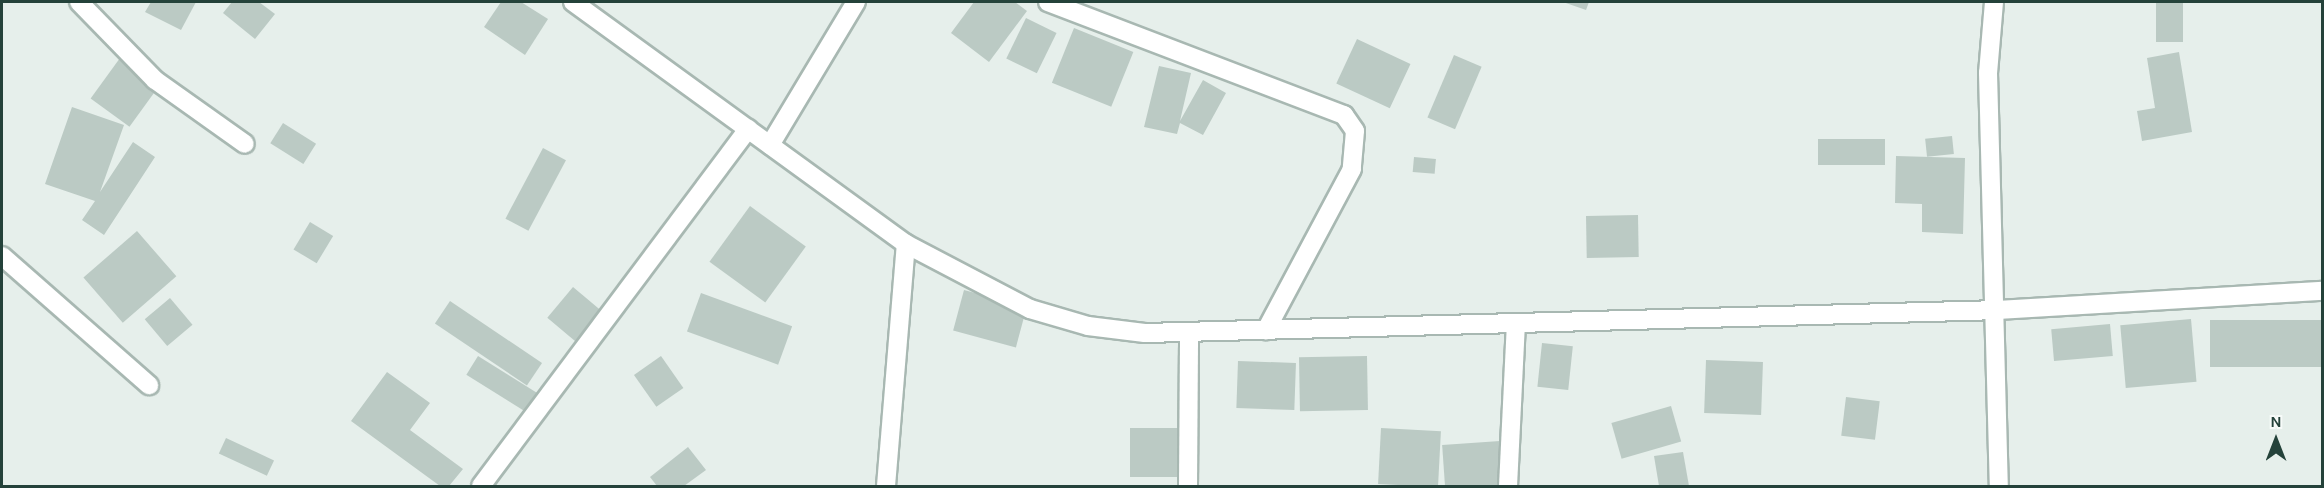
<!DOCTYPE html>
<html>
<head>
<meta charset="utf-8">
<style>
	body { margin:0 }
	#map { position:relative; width:2324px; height:488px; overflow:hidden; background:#e6efeb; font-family:Karla,sans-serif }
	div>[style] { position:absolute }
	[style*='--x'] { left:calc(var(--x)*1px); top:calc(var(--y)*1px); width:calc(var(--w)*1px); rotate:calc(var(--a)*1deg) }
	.building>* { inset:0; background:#bbcac4; transform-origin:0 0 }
	.roads { filter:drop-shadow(2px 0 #a8b8b2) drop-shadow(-2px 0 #a8b8b2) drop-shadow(0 2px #a8b8b2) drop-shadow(0 -2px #a8b8b2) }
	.minor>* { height:18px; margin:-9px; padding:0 9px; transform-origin:9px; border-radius:9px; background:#fff }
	span { translate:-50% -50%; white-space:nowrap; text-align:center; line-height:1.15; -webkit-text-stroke:6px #f7fbf9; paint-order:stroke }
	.frame { position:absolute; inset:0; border:3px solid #24423a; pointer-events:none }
	.north { position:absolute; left:2246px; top:410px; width:60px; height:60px; -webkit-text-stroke:4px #f7fbf9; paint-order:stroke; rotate:0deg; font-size:16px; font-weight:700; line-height:24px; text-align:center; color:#24423a }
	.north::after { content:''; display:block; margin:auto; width:21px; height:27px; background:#24423a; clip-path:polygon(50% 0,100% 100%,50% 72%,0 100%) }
</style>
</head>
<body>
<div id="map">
	<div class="building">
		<div style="clip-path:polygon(151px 2px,196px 2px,181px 30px,145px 12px)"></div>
		<div style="clip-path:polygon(232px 2px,259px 2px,275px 14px,255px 39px,223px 13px)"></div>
		<div style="clip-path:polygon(501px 2px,521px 2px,548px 19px,525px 55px,484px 27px)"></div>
		<div style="clip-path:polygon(974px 2px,1015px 2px,1027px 11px,989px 62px,951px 33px)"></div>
		<div style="clip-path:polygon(1563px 2px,1589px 2px,1586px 10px)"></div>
		<div style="left:2156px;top:2px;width:27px;height:40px"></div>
		<div style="left:1026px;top:18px;width:34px;height:45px;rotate:26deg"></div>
		<div style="left:1074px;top:28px;width:64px;height:59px;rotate:22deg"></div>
		<div style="left:1357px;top:39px;width:59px;height:49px;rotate:25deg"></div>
		<div style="clip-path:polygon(2179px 52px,2192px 132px,2142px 141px,2137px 111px,2155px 108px,2147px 58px)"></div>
		<div style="left:1454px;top:55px;width:30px;height:68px;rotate:23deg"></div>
		<div style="left:120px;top:58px;width:48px;height:50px;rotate:36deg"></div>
		<div style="clip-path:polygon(1159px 66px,1191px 73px,1180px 121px,1203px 80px,1226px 93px,1203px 135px,1180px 123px,1177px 134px,1144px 127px)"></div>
		<div style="clip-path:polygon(72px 107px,124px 125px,100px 192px,133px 142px,155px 157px,104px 235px,82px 220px,95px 201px,45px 184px)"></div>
		<div style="left:283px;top:123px;width:39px;height:24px;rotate:32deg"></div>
		<div style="left:1952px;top:136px;width:18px;height:27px;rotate:84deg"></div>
		<div style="left:1818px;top:139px;width:67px;height:26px"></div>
		<div style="left:543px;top:148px;width:26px;height:80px;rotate:28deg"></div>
		<div style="clip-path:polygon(1896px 156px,1965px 158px,1963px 234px,1922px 232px,1922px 204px,1895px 203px)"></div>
		<div style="left:1414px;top:157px;width:22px;height:15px;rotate:5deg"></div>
		<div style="left:750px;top:206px;width:69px;height:69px;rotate:36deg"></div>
		<div style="left:1638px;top:215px;width:42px;height:52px;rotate:89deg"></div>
		<div style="left:310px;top:222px;width:27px;height:32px;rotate:31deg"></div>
		<div style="left:137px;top:231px;width:60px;height:71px;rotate:49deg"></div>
		<div style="left:573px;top:287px;width:56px;height:40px;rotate:40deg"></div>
		<div style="left:964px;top:290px;width:65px;height:42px;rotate:15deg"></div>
		<div style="left:701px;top:293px;width:97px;height:41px;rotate:20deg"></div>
		<div style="left:170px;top:298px;width:35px;height:33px;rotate:50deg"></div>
		<div style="left:450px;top:301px;width:111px;height:27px;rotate:34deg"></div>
		<div style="left:2191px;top:319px;width:63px;height:71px;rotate:85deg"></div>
		<div style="left:2322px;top:320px;width:47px;height:112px;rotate:90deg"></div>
		<div style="left:2110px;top:324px;width:32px;height:59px;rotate:85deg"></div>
		<div style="left:1542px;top:343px;width:31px;height:44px;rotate:6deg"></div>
		<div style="left:478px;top:356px;width:75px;height:22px;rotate:32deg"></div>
		<div style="left:661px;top:356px;width:39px;height:33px;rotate:55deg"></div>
		<div style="left:1367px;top:356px;width:54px;height:68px;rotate:89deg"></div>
		<div style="left:1706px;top:360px;width:57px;height:53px;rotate:2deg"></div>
		<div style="left:1238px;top:361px;width:58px;height:47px;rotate:2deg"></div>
		<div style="clip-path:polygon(387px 372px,430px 403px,410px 430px,463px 469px,449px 486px,440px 486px,351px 421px)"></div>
		<div style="left:1846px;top:397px;width:34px;height:39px;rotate:7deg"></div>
		<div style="left:1671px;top:406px;width:37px;height:62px;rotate:74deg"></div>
		<div style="left:1130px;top:428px;width:52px;height:49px"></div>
		<div style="left:1381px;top:428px;width:60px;height:56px;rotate:3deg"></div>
		<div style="left:226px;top:438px;width:53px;height:17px;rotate:25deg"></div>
		<div style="left:1500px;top:441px;width:45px;height:58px;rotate:86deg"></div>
		<div style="clip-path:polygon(688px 447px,706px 470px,684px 486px,657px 486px,650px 477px)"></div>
		<div style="clip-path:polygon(1683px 452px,1689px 486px,1659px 486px,1654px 456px)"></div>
	</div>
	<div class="roads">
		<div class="minor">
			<div style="--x:79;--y:2;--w:109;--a:45.7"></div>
			<div style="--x:155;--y:80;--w:110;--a:35.4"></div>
			<div style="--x:573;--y:2;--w:412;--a:36"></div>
			<div style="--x:906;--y:244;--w:140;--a:27.7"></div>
			<div style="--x:1030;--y:309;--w:60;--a:16.3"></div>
			<div style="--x:1088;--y:326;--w:57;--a:7"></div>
			<div style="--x:1145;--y:333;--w:853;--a:-1.54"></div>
			<div style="--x:1998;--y:310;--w:325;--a:-3.4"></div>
			<div style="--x:1048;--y:2;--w:317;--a:20.9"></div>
			<div style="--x:1344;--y:115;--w:19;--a:55"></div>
			<div style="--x:1355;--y:131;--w:38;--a:95"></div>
			<div style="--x:1352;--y:169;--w:183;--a:118.1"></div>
			<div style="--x:1994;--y:2;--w:71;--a:94.8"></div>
			<div style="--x:1988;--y:73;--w:413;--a:88.5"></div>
			<div style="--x:770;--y:145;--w:167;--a:-59"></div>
			<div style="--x:2;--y:256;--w:196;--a:41.3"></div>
			<div style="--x:481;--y:486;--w:446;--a:-53.2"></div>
			<div style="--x:886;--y:486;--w:243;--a:-85.3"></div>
			<div style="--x:1188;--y:486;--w:154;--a:-89.6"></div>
			<div style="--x:1508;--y:486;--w:163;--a:-87.2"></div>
		</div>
	</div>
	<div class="frame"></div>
	<div class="north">N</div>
</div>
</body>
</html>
